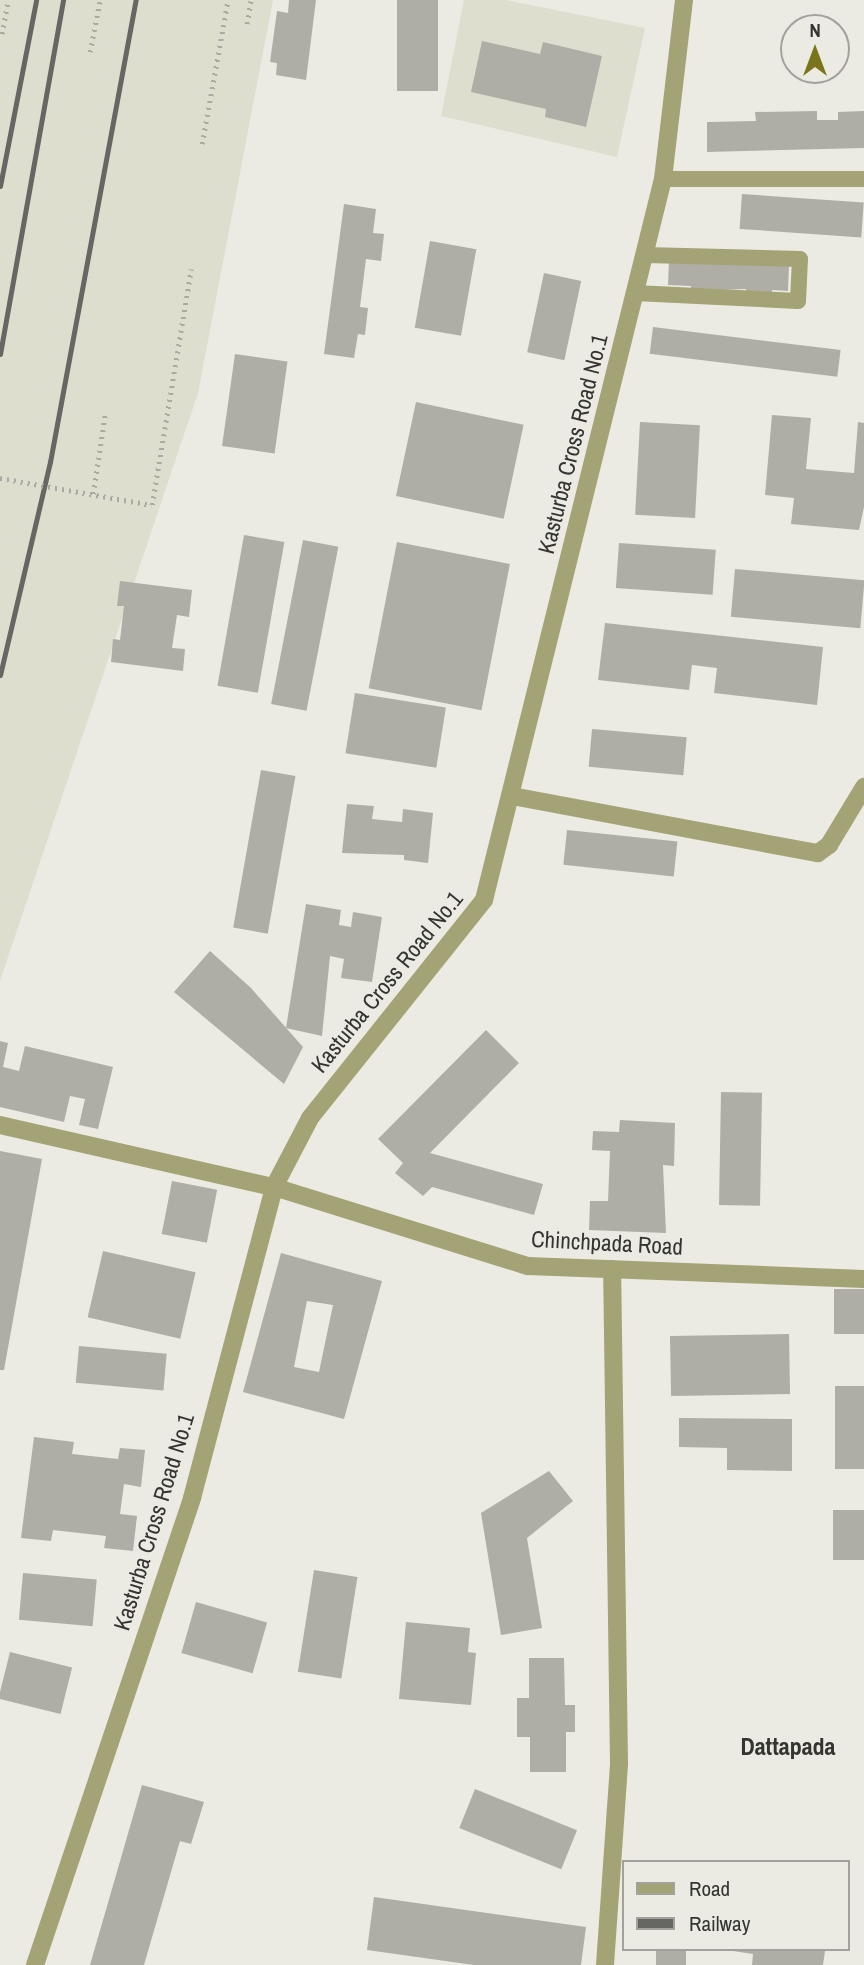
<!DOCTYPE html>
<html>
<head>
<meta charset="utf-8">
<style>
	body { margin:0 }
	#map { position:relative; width:864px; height:1965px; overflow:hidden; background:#ebebe3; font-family:"Archivo Narrow",sans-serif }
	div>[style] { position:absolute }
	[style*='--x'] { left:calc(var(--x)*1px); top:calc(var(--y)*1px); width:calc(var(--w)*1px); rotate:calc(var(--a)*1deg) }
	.built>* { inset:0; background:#dedecf }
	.building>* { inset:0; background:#aeaea7; transform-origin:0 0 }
	.path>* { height:4.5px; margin-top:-2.25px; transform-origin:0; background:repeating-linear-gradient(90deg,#aaaaa4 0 2px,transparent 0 7px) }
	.service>* { height:16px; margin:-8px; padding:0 8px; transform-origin:8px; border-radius:8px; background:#a4a375 }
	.pedestrian>* { height:18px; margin:-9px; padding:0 9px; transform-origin:9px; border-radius:9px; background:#a4a375 }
	.minor>* { height:18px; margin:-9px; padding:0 9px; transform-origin:9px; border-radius:9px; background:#a4a375 }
	.tertiary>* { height:18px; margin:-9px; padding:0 9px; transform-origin:9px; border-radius:9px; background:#a4a375 }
	.rail>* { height:5px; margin:-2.5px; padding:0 2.5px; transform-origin:2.5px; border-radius:2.5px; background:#666663 }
	.path-bridge>* { height:4.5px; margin-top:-2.25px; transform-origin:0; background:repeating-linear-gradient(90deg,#aaaaa4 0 2px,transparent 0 7px) }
	span { translate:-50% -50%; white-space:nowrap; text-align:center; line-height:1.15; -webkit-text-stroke:5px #ebebe3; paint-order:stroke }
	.street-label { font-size:23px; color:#343432 }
	.neighbourhood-label { font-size:24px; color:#35352f; font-weight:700 }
	.legend { position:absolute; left:622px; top:1860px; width:228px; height:91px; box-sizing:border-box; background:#ebebe3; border:2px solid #a2a29c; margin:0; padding:9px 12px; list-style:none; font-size:21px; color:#343432 }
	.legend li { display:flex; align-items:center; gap:14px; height:35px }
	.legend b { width:35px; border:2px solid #a2a29c }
	.north { position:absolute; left:780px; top:14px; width:70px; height:70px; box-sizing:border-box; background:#ebebe3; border:2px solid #a2a29c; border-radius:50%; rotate:0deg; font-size:19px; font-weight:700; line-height:28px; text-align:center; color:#343432 }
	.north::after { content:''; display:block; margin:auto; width:24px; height:32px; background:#7a751a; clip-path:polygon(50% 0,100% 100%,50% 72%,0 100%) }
</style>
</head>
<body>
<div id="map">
	<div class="built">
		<div style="clip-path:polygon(0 0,273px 0,198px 393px,0 981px)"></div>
		<div style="clip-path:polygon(464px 0,506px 0,645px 28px,617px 157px,441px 116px)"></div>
	</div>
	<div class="building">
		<div style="clip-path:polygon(289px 0,316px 0,306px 80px,276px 75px,277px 63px,270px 62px,277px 11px,288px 13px)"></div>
		<div style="left:397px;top:0;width:41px;height:91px"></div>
		<div style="clip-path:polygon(482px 41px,540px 54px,543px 42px,602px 56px,586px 127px,545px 117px,546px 109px,471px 92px)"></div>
		<div style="clip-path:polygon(817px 111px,817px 120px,838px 120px,838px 112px,864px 111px,864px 148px,707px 152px,707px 122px,756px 121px,755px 112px)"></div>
		<div style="left:742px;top:194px;width:122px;height:35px;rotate:4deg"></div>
		<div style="clip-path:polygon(344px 204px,376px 209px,373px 233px,384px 234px,381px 261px,366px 259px,360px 307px,368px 308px,365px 335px,358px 334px,354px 358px,324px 354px)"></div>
		<div style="left:430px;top:241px;width:47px;height:88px;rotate:10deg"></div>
		<div style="clip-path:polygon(669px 259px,789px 264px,788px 291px,772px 290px,772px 295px,746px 294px,746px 289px,691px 291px,691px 286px,668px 285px)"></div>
		<div style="left:544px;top:273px;width:38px;height:81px;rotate:12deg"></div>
		<div style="left:653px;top:327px;width:189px;height:27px;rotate:7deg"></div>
		<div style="left:235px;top:354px;width:53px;height:93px;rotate:8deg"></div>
		<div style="left:416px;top:402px;width:110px;height:96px;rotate:12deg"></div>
		<div style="clip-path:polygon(772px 415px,811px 418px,806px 469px,854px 473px,858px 422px,864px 423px,864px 507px,859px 530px,791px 524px,794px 498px,765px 495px)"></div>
		<div style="left:640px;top:422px;width:60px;height:93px;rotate:3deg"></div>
		<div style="left:244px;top:535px;width:41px;height:153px;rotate:10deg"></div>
		<div style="left:303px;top:540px;width:36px;height:167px;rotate:11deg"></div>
		<div style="left:397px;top:542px;width:115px;height:149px;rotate:11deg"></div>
		<div style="left:619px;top:543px;width:97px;height:45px;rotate:4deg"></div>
		<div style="left:735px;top:569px;width:130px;height:48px;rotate:5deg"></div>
		<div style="clip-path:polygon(120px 581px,192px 590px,189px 617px,177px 615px,172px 648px,185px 649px,183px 671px,111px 662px,113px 639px,120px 640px,124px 606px,117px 606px)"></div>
		<div style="clip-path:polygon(605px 623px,823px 647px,817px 705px,714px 693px,717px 668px,692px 665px,689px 690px,598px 680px)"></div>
		<div style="left:355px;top:693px;width:92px;height:61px;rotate:9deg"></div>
		<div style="left:592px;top:729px;width:95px;height:38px;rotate:5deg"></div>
		<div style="left:261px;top:770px;width:35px;height:160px;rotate:10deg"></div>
		<div style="clip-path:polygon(347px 804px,374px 806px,372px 819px,402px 822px,403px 809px,433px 813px,428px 863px,404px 860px,404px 855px,342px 853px)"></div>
		<div style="left:567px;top:830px;width:111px;height:35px;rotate:6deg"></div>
		<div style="clip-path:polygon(306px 904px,341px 910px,339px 925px,351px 927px,353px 912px,382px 917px,372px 982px,341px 978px,344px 959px,330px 956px,322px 1036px,286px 1028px)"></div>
		<div style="clip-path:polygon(210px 951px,251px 988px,303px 1047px,284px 1084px,174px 992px)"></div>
		<div style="clip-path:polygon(486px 1030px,519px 1063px,430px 1153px,543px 1184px,534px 1215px,432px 1187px,423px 1196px,395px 1173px,403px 1163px,378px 1139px)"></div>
		<div style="clip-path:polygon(0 1041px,8px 1043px,3px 1067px,19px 1071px,25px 1046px,113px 1067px,98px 1129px,79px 1125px,85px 1099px,70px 1096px,64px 1122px,0 1107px)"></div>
		<div style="left:721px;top:1092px;width:41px;height:113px;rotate:1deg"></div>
		<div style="clip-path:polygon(620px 1120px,675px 1123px,674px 1166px,663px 1165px,666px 1233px,589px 1230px,590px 1201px,608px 1201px,610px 1151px,592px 1150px,593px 1131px,619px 1132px)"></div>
		<div style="clip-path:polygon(0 1151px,42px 1159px,4px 1370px,0 1370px)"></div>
		<div style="left:172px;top:1181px;width:46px;height:54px;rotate:11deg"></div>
		<div style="left:103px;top:1251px;width:95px;height:68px;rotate:13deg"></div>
		<div style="clip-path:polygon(evenodd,281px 1253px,382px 1281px,344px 1419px,243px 1392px,281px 1253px,307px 1301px,333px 1305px,319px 1372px,294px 1367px,307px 1301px)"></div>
		<div style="left:864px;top:1289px;width:45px;height:30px;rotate:90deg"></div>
		<div style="left:789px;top:1334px;width:60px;height:119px;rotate:89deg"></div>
		<div style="left:79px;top:1346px;width:88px;height:37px;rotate:5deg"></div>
		<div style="left:864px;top:1386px;width:83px;height:29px;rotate:90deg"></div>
		<div style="clip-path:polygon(679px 1418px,792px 1419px,792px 1471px,727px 1470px,727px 1448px,679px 1447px)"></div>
		<div style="clip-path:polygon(34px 1437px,74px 1442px,72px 1454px,118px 1459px,120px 1448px,145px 1450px,141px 1487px,124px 1484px,120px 1514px,137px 1516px,133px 1551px,104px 1548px,106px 1536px,53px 1530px,51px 1541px,21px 1538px)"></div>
		<div style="clip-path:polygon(549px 1471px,573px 1501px,527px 1538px,542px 1628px,501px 1635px,481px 1513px)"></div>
		<div style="left:864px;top:1510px;width:50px;height:31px;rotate:90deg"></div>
		<div style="left:314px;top:1570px;width:44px;height:103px;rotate:9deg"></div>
		<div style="left:23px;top:1573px;width:74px;height:47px;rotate:5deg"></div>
		<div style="left:196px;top:1602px;width:74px;height:53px;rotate:16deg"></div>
		<div style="clip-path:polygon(406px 1622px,470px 1628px,468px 1652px,476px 1653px,471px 1705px,399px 1699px)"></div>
		<div style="left:10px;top:1652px;width:64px;height:48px;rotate:14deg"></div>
		<div style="clip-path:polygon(529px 1658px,564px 1658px,565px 1705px,575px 1705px,575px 1732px,566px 1732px,566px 1772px,530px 1772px,530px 1737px,517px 1737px,517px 1698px,529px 1698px)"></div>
		<div style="clip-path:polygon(142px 1785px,204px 1802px,191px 1844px,180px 1841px,144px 1965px,90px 1965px)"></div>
		<div style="left:475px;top:1789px;width:110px;height:42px;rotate:22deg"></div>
		<div style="clip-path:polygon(374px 1897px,586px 1927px,581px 1965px,474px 1965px,367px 1950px)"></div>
		<div style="left:656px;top:1949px;width:30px;height:16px"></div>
		<div style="clip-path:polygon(720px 1949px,809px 1949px,825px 1951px,823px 1965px,752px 1965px,753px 1954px)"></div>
	</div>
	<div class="path">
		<div style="--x:247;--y:24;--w:24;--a:-81"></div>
		<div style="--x:2;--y:34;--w:35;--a:-80"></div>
		<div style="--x:90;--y:52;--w:53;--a:-79.1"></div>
		<div style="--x:202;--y:144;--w:146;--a:-79.8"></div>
		<div style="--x:93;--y:494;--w:80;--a:-81.4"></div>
		<div style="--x:152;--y:505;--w:239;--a:-80.6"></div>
	</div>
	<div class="service">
		<div style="--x:663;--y:179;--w:201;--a:0"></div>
		<div style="--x:635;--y:293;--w:163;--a:2.8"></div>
		<div style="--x:798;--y:301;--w:42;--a:-87.3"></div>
		<div style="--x:800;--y:259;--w:155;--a:-178.5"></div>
	</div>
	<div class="pedestrian">
		<div style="--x:512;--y:796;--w:311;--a:10.6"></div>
		<div style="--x:818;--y:853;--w:14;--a:-36"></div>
		<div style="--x:829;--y:845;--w:68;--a:-58.9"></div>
	</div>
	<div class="minor">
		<div style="--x:0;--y:1125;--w:281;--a:12.8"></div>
		<div style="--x:274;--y:1187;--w:266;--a:17.3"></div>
		<div style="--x:528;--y:1266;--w:336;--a:2.2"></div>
		<div style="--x:605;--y:1965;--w:202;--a:-86"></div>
		<div style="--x:619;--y:1763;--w:494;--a:-90.8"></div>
	</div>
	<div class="tertiary">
		<div style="--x:35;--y:1965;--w:493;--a:-71.4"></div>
		<div style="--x:192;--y:1498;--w:322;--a:-75.2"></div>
		<div style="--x:274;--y:1187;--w:78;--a:-62.4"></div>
		<div style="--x:310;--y:1118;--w:279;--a:-51.4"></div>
		<div style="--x:484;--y:900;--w:743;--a:-76.06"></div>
		<div style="--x:663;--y:179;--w:180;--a:-83.3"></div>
	</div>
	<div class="rail">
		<div style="--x:0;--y:186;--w:189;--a:-79"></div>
		<div style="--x:0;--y:354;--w:360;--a:-79.9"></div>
		<div style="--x:0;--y:675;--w:219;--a:-76.8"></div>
		<div style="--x:50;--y:462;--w:470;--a:-79.5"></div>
	</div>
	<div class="path-bridge">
		<div style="--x:0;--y:478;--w:154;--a:10.1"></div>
	</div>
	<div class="street-label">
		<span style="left:573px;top:444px;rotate:-76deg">Kasturba Cross Road No.1</span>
		<span style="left:387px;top:982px;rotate:-51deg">Kasturba Cross Road No.1</span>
		<span style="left:607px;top:1243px;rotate:3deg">Chinchpada Road</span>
		<span style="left:154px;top:1522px;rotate:-73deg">Kasturba Cross Road No.1</span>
	</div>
	<div class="neighbourhood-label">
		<span style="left:788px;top:1747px">Dattapada</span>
	</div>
	<ul class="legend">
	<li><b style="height:9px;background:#a4a375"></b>Road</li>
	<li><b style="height:9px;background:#666663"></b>Railway</li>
	</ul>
	<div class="north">N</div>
</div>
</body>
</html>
